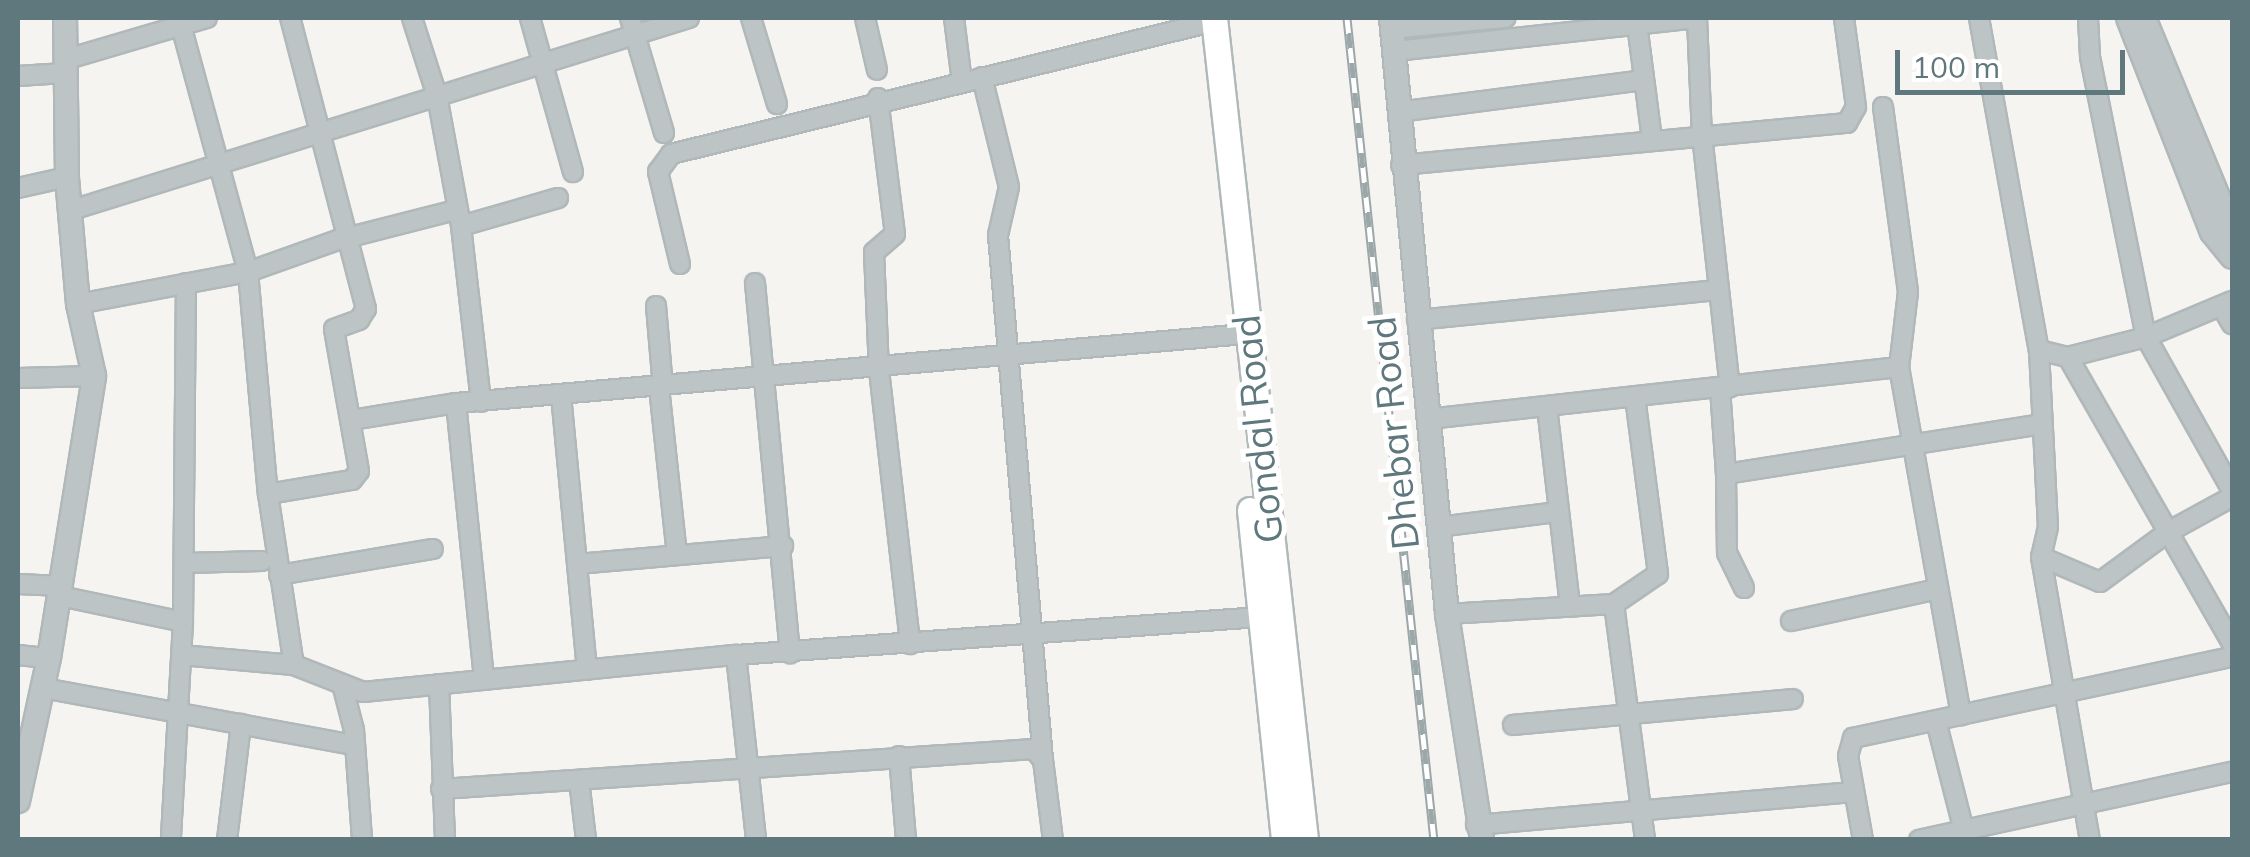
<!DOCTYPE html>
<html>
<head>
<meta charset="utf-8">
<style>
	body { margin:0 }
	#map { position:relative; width:2250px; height:857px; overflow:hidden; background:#f5f4f0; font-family:Mulish,sans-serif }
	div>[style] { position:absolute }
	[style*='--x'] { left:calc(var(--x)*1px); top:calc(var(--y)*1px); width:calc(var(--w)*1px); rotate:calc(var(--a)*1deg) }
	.roads { filter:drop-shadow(2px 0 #b0b8ba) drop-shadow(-2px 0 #b0b8ba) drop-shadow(0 2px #b0b8ba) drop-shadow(0 -2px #b0b8ba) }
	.minor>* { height:18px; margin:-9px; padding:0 9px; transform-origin:9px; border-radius:9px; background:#bdc4c6 }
	.tertiary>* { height:22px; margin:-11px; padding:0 11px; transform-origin:11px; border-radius:11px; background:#bdc4c6 }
	.secondary>* { height:25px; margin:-12.5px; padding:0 12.5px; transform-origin:12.5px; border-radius:12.5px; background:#fff }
	.rail>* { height:9px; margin-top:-4.5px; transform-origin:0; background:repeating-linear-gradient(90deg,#fff 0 15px,#9ca7aa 0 30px); box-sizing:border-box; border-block:2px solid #9ca7aa }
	span { translate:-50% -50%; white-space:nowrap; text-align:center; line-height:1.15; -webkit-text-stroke:10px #fff; paint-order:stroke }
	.street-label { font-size:38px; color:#5f787d }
	.frame { position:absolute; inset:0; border:20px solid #5f787d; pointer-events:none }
	.scale { position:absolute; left:1895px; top:50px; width:230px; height:45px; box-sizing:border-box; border:5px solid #5f787d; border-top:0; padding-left:12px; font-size:30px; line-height:35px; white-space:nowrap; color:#5f787d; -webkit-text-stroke:8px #fff; paint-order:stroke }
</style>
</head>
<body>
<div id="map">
	<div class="roads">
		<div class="minor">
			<div style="--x:179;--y:18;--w:263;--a:74.8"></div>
			<div style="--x:248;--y:272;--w:223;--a:84.9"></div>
			<div style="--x:268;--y:494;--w:173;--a:81.4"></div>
			<div style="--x:412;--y:18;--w:82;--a:72.2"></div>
			<div style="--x:437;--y:96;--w:132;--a:79.5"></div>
			<div style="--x:461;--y:226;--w:177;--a:83.5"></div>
			<div style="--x:530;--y:18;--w:160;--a:74.4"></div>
			<div style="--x:630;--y:18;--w:120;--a:73.5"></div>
			<div style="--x:751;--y:18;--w:90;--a:73.2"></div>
			<div style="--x:865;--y:18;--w:53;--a:77"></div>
			<div style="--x:954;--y:18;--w:64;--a:82.9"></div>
			<div style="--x:1697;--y:18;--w:117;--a:87.6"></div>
			<div style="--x:1702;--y:135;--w:254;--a:83.7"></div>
			<div style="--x:1979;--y:18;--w:337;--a:79.8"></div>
			<div style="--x:2039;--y:350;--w:177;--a:87.1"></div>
			<div style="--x:2048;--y:527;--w:31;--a:103"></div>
			<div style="--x:2041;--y:557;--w:287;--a:80.2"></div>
			<div style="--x:2088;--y:18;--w:39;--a:87"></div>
			<div style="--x:2090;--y:57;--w:286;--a:78.7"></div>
			<div style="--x:2146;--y:337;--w:176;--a:60.7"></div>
			<div style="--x:1637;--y:24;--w:116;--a:82.6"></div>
			<div style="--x:1392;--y:29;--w:114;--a:-5.6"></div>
			<div style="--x:1395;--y:51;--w:304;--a:-6.2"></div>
			<div style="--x:64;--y:60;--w:149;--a:-16.4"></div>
			<div style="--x:18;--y:76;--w:46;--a:-3.7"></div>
			<div style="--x:982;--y:77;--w:113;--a:76.2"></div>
			<div style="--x:1009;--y:187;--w:49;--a:102.9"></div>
			<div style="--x:998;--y:235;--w:527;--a:85.1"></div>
			<div style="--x:878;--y:98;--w:137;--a:82.9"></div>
			<div style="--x:895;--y:234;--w:28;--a:139"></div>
			<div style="--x:874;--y:252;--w:118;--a:87.6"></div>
			<div style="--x:879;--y:370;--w:276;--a:83.5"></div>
			<div style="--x:1883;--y:107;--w:187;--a:82.3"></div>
			<div style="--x:1908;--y:292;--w:76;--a:96.8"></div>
			<div style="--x:1899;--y:367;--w:354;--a:79.9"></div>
			<div style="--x:1398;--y:112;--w:247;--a:-7.4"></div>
			<div style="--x:1401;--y:165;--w:448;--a:-5.4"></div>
			<div style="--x:1847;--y:123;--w:18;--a:-61"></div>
			<div style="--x:1856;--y:107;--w:90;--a:-97.7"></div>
			<div style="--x:18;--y:188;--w:50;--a:-12.7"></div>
			<div style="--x:75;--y:209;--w:643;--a:-17.28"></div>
			<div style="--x:461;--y:226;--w:101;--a:-16.1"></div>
			<div style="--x:680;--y:264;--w:95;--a:-103.4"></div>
			<div style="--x:658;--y:172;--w:22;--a:-54"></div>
			<div style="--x:671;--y:154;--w:544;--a:-13.73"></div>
			<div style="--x:755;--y:283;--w:372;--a:84.6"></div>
			<div style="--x:78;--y:304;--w:173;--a:-10.7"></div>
			<div style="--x:248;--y:272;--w:96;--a:-19.6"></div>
			<div style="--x:338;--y:240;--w:122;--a:-14.3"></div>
			<div style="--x:656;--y:306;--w:81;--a:85.1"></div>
			<div style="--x:2222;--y:307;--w:20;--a:60"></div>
			<div style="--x:1417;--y:320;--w:303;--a:-5.7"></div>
			<div style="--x:2039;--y:350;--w:30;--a:14"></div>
			<div style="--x:2068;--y:357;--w:81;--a:-14.4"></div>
			<div style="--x:2146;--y:337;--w:93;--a:-22.7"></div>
			<div style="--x:2068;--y:357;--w:330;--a:60.2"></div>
			<div style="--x:18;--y:378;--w:76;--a:-1.5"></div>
			<div style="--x:659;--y:387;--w:169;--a:83.9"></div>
			<div style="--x:1720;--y:388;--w:86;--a:86"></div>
			<div style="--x:1726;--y:474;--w:320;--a:-9"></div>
			<div style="--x:561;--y:395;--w:276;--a:84.6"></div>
			<div style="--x:456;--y:403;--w:278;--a:84.2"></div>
			<div style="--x:1547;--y:407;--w:201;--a:83.4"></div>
			<div style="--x:1428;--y:419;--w:474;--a:-6.3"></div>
			<div style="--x:352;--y:420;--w:105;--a:-9.3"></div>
			<div style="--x:456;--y:403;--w:781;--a:-5"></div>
			<div style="--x:1726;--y:474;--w:79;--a:89.3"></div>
			<div style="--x:1727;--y:553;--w:39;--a:64"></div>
			<div style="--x:268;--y:494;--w:85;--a:-9.5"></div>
			<div style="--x:352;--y:480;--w:11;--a:-52"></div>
			<div style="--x:359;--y:471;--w:144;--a:-100"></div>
			<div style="--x:334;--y:329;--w:27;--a:-20"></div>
			<div style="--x:359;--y:320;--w:13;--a:-58"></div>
			<div style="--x:366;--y:309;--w:301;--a:-104.6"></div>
			<div style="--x:1438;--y:527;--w:120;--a:-7.2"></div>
			<div style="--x:2041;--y:557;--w:64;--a:23"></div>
			<div style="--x:2100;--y:582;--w:84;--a:-36.3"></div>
			<div style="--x:2168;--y:532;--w:73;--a:-28.7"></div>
			<div style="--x:185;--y:563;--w:77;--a:-1.5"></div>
			<div style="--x:577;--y:564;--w:207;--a:-5"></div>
			<div style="--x:279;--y:575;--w:156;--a:-9.6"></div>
			<div style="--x:18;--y:584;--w:44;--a:2.6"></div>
			<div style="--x:60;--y:596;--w:126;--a:11.9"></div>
			<div style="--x:183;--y:622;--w:218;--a:93.2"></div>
			<div style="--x:1614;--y:604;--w:238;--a:82.5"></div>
			<div style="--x:1447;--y:614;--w:167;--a:-3.4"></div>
			<div style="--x:1614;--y:604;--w:53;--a:-34.3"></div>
			<div style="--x:1658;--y:574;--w:177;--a:-97.4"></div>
			<div style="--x:1791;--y:621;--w:150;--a:-12.3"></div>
			<div style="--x:183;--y:622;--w:339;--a:-89.5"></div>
			<div style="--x:18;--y:655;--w:31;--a:6"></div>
			<div style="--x:181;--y:655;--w:113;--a:5.1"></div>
			<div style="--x:294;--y:665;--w:74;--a:21.4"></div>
			<div style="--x:363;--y:692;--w:375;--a:-5.7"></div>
			<div style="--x:736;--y:655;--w:525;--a:-4.15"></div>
			<div style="--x:736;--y:655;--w:186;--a:83.8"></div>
			<div style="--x:342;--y:684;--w:48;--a:75.4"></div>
			<div style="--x:354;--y:730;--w:110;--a:85.8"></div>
			<div style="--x:439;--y:684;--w:156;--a:87.8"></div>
			<div style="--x:43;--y:688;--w:317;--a:10.4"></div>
			<div style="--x:1513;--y:725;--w:281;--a:-5.3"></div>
			<div style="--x:1937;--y:725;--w:118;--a:75.7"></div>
			<div style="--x:899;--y:756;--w:84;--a:85.2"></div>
			<div style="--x:579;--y:780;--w:60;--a:83.3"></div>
			<div style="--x:441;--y:789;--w:594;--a:-3.86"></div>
			<div style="--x:1034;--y:749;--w:14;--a:51"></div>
			<div style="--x:1043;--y:760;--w:81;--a:82.9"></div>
			<div style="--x:1476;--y:825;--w:378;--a:-5"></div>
			<div style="--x:227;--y:840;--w:117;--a:-83.1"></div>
			<div style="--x:1863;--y:840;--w:85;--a:-100.1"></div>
			<div style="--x:1848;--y:756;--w:19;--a:-74"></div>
			<div style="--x:1853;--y:738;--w:388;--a:-12.1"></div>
			<div style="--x:1919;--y:840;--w:320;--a:-12.3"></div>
		</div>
		<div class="tertiary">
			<div style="--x:1391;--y:18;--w:599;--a:84.63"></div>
			<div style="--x:1447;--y:614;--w:229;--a:81.2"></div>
			<div style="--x:2128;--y:18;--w:230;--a:68.6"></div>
			<div style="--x:2212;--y:232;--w:32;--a:51"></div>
			<div style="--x:2144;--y:18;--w:230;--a:67.5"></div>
			<div style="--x:18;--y:801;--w:146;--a:-77.8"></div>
			<div style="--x:49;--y:658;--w:286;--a:-80.9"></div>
			<div style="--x:94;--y:376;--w:74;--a:-102.5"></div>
			<div style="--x:78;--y:304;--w:127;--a:-95"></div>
			<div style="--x:67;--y:177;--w:159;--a:-90.7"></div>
		</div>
		<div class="secondary">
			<div style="--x:1214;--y:18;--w:827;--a:83.68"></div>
			<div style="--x:1250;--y:510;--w:332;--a:84.1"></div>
		</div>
	</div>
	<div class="rail">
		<div style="--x:1347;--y:18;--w:827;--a:83.96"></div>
	</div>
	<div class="street-label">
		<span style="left:1258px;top:429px;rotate:-96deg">Gondal Road</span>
		<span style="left:1394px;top:433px;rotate:-96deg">Dhebar Road</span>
	</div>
	<div class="frame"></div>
	<div class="scale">100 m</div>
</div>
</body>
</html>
